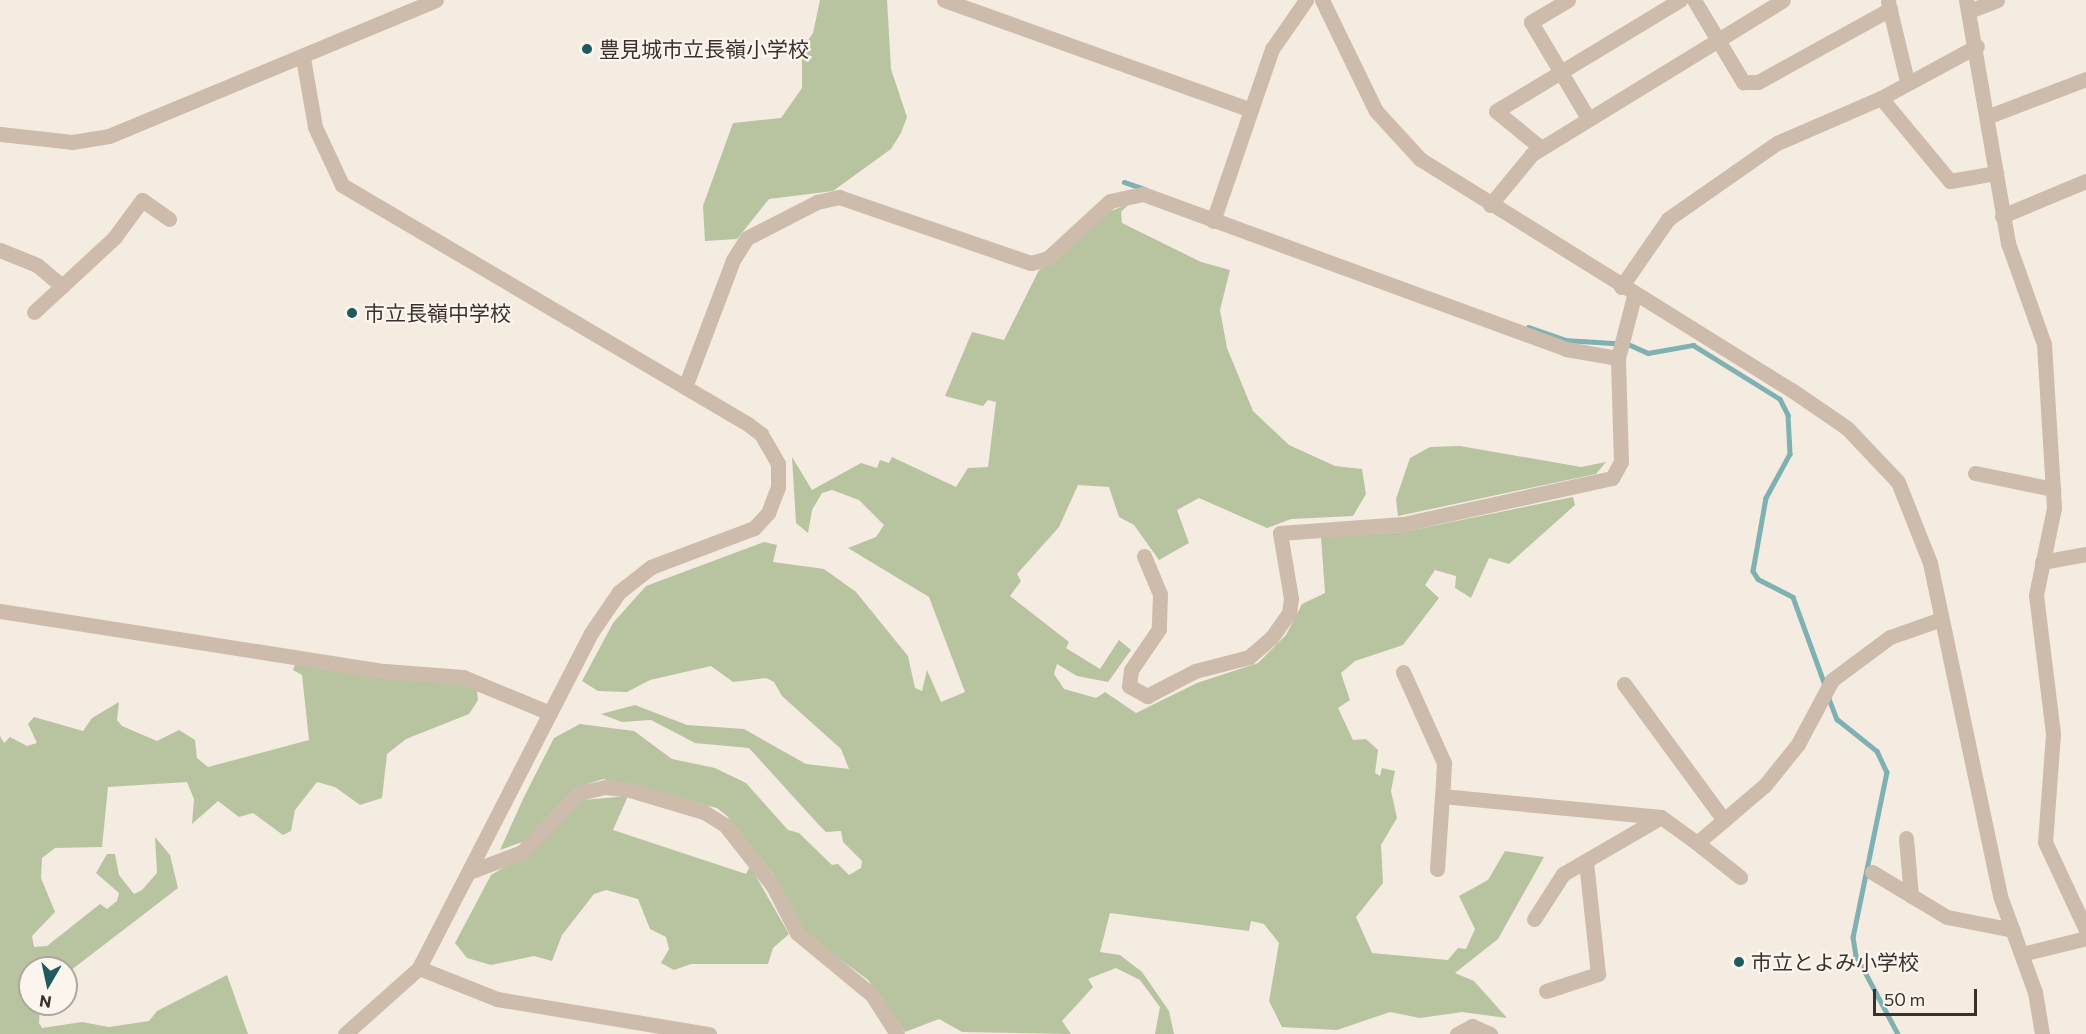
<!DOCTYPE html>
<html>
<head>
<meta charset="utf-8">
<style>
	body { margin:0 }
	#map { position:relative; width:2086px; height:1034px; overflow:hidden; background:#f4ebe1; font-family:Commissioner,"Noto Sans JP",sans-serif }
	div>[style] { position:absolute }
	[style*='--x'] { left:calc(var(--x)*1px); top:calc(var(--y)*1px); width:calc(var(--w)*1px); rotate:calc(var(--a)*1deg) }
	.green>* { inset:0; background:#b8c4a0 }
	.stream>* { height:4.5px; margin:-2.25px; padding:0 2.25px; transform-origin:2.25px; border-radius:2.25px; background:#7fb0b2 }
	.minor>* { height:15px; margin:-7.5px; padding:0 7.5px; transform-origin:7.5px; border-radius:7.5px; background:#cdbbac }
	.dots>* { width:16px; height:16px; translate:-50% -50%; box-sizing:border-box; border:3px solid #fbf5ee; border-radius:50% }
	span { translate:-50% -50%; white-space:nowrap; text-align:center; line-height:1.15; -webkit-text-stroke:4.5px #fbf5ee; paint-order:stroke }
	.poi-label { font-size:21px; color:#3b302b }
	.left { translate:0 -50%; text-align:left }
	.north { position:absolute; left:18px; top:956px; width:60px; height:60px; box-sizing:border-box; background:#fbf5ee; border:2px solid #aea6a0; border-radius:50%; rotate:189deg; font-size:16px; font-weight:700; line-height:24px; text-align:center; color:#3b302b }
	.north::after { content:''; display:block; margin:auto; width:21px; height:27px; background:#1f5a5e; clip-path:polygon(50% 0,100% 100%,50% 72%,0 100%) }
	.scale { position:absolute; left:1873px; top:989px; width:104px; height:27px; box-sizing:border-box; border:3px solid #3b302b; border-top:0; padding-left:8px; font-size:18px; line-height:21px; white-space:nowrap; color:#3b302b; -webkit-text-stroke:4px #fbf5ee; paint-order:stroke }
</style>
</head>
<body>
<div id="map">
	<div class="green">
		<div style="clip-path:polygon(820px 0,887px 0,891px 69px,907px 117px,901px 133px,891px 149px,833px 191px,769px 199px,737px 239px,705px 241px,703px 206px,733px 123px,781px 118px,802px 88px,802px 49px,813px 33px)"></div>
		<div style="clip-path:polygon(1129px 204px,1121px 212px,1122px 223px,1201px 262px,1230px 270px,1220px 310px,1227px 348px,1253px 411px,1289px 445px,1335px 466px,1362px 469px,1366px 494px,1353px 516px,1291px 519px,1267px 528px,1199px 498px,1177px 510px,1189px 543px,1159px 560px,1134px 525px,1119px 517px,1109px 487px,1078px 485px,1059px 527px,1017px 574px,1021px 581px,1010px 596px,1069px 642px,1066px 648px,1100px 669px,1119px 640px,1131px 650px,1108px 682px,1077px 676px,1057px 664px,1054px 674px,1064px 689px,1096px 698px,1105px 692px,1136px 713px,1197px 683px,1258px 663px,1286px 635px,1302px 604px,1325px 593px,1321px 537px,1403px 532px,1573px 497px,1575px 505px,1509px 564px,1489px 558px,1471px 598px,1455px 588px,1456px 576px,1435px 570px,1425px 585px,1439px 598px,1403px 645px,1355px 661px,1341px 673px,1350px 700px,1338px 708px,1353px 740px,1366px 739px,1378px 750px,1375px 773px,1380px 776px,1382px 768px,1395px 771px,1391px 791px,1397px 818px,1381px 845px,1383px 883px,1356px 917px,1372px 953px,1448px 960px,1458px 948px,1466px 949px,1475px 929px,1459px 896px,1488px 880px,1505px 851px,1544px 857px,1498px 939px,1455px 973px,1474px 981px,1507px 1018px,1462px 1012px,1420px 1018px,1390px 1012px,1337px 1030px,1282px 1027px,1269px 1001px,1279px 943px,1264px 924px,1251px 921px,1249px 931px,1110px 913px,1100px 952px,1120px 955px,1142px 972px,1169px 1011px,1174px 1034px,1155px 1034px,1160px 1007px,1140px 980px,1116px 968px,1088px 979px,1093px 987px,1062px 1021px,1071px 1034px,962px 1032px,939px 1019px,905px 1032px,868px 980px,800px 929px,774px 875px,727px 816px,717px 808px,603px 779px,575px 788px,583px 800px,628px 796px,613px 830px,746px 874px,750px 866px,789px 934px,773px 948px,768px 964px,691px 964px,674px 970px,661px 963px,669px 949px,666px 937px,650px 929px,638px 899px,606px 890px,594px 894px,562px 935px,552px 961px,534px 956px,491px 965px,467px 958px,455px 943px,491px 875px,518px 859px,525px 841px,500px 850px,524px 797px,554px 738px,580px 724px,634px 731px,672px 759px,715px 768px,746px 783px,788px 830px,799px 833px,832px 865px,838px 864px,849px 875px,861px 868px,862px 861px,843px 842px,841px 831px,826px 832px,818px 824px,749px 748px,695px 743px,651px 720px,622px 722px,601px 714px,635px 705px,687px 725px,744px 729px,806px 764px,849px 769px,841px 749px,782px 696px,774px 682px,766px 678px,733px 682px,711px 666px,650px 680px,627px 692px,598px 691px,582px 681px,613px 623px,646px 586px,764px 542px,777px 545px,773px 562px,824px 569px,856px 592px,908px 656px,915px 688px,922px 691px,927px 670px,941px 702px,965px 692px,929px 597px,848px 548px,876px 537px,884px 525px,859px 500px,832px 490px,822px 493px,812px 510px,808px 533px,796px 523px,792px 457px,812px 490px,861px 463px,877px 468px,880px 460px,889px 463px,892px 457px,956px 487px,968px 468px,988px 467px,996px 402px,988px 400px,983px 406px,945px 396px,972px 332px,1004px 340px,1039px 270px,1111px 211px)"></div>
		<div style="clip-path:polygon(1460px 446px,1581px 467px,1606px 462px,1596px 474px,1398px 516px,1396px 499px,1410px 458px,1430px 447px)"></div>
		<div style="clip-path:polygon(296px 662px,459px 682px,477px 691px,478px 700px,469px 714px,406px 739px,387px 754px,382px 798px,360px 805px,335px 787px,317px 782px,295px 810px,291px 831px,283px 835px,253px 813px,239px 817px,218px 801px,192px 824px,194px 799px,187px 782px,108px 787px,102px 847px,55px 848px,42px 858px,41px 878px,55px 912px,32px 936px,34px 947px,47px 946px,100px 904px,107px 909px,117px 901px,119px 893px,96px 873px,107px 854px,115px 854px,119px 875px,134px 894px,142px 890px,157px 873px,155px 837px,170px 855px,178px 888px,66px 974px,66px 968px,30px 968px,30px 1004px,40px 1004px,39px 1023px,42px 1028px,82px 1022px,109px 1027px,149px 1021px,157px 1011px,227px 975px,248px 1034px,0 1034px,0 736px,4px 743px,10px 737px,27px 746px,37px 743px,28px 724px,34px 717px,83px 731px,92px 718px,119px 702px,117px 720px,122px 726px,157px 741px,179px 730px,195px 740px,197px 758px,208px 767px,309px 740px,302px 675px,293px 670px)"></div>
	</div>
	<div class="stream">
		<div style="--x:1124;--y:182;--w:21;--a:19"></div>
		<div style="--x:1528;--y:327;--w:39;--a:19"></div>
		<div style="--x:1565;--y:340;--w:63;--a:3.6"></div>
		<div style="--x:1628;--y:344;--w:22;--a:24"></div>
		<div style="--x:1648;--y:353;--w:46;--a:-10.1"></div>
		<div style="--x:1693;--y:345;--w:102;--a:31.8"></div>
		<div style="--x:1780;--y:399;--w:18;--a:63"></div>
		<div style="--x:1788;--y:415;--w:39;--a:87"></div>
		<div style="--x:1790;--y:454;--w:50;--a:118.6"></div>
		<div style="--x:1766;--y:498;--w:74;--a:100.1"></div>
		<div style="--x:1753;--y:571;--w:9;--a:58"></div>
		<div style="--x:1758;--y:579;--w:39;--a:27"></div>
		<div style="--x:1793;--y:597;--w:94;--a:70"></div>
		<div style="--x:1828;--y:696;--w:25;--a:69"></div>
		<div style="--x:1837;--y:719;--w:51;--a:38.7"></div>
		<div style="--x:1877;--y:751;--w:23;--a:65"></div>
		<div style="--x:1887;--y:772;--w:168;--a:101.6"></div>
		<div style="--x:1853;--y:937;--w:18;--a:81"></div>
		<div style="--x:1856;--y:955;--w:89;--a:62"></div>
	</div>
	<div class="minor">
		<div style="--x:944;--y:0;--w:326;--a:19.7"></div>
		<div style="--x:1322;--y:0;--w:123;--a:64.1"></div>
		<div style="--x:1376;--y:111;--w:65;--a:47.5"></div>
		<div style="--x:1420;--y:159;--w:439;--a:31.9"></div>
		<div style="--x:1793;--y:391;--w:65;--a:34.4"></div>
		<div style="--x:1847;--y:428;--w:74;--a:46.6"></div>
		<div style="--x:1898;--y:482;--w:87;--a:68.4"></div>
		<div style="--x:1930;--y:563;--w:340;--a:78.1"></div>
		<div style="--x:2000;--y:896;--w:102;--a:70"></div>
		<div style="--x:2035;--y:992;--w:43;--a:80.5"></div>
		<div style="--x:1568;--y:0;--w:43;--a:149.3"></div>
		<div style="--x:1531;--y:22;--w:112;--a:59.3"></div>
		<div style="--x:1694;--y:0;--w:96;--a:59.1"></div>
		<div style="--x:1743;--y:82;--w:15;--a:0"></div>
		<div style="--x:1758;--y:82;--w:151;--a:-28.9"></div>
		<div style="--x:1966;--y:0;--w:247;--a:80.2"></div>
		<div style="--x:2008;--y:243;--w:107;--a:70.4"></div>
		<div style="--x:2044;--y:344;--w:164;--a:86.5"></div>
		<div style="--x:2054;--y:508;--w:89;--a:101.7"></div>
		<div style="--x:2036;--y:595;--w:140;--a:83"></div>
		<div style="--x:2053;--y:734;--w:108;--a:94.2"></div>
		<div style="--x:2045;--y:842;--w:97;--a:65"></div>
		<div style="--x:1888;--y:2;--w:81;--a:76.5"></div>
		<div style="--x:1969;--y:11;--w:30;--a:-21"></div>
		<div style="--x:303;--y:58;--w:70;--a:80.1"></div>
		<div style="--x:315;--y:127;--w:64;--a:65"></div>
		<div style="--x:342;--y:185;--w:472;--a:30.5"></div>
		<div style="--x:749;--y:425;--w:15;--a:37"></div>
		<div style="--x:761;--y:434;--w:34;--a:60"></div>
		<div style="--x:778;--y:464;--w:23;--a:90"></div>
		<div style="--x:778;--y:487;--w:28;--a:111"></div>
		<div style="--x:768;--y:513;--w:21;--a:133"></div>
		<div style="--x:754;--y:528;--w:110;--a:159.3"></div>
		<div style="--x:651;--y:567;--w:41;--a:142"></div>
		<div style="--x:619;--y:592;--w:50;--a:124.3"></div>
		<div style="--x:591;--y:633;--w:377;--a:117.2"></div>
		<div style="--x:419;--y:968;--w:99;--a:138.3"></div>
		<div style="--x:1881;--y:98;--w:108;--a:50.3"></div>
		<div style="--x:1950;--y:181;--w:47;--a:-9.9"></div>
		<div style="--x:1989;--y:116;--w:104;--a:-20.9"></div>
		<div style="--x:0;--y:134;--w:72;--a:6.3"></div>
		<div style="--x:72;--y:142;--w:37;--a:-9"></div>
		<div style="--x:109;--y:136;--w:354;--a:-22.6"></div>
		<div style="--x:1541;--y:148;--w:58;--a:-140.6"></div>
		<div style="--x:1496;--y:111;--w:215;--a:-31.1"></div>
		<div style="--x:1490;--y:205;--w:66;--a:-50.5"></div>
		<div style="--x:1532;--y:154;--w:294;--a:-31.5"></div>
		<div style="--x:2002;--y:216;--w:91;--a:-22.6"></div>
		<div style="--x:1213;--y:221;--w:182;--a:-71.1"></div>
		<div style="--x:1272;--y:49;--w:60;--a:-55.2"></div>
		<div style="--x:0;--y:250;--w:40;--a:22"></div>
		<div style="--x:37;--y:265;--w:33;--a:40"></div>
		<div style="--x:1621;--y:287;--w:83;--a:-55.3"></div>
		<div style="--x:1668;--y:219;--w:133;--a:-34.9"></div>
		<div style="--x:1777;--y:143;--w:113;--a:-23.4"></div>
		<div style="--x:1881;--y:98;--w:109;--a:-28.4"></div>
		<div style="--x:34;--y:312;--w:109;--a:-42.8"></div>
		<div style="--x:114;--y:238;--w:47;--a:-53.6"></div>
		<div style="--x:142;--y:200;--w:33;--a:35"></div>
		<div style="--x:685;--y:387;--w:136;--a:-69.3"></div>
		<div style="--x:733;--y:260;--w:26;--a:-58"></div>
		<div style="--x:747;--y:238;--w:79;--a:-27.2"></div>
		<div style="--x:817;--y:202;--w:23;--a:-13"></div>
		<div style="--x:839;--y:197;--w:203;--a:19"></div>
		<div style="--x:1031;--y:263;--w:18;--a:-16"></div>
		<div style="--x:1048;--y:258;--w:84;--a:-42.6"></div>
		<div style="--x:1110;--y:201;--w:34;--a:-12"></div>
		<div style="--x:1143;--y:194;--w:451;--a:20.1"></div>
		<div style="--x:1566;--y:349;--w:53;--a:9.8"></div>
		<div style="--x:1975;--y:473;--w:80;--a:11.6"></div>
		<div style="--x:1144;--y:556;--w:41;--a:67.2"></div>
		<div style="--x:1160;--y:594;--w:35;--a:92"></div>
		<div style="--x:1159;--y:629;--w:50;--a:124.3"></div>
		<div style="--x:1131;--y:670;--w:16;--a:97"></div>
		<div style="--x:1129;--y:686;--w:21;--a:29"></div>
		<div style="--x:1147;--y:696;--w:54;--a:-27.5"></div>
		<div style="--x:1195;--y:671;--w:56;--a:-14.5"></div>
		<div style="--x:1249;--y:657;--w:30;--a:-41"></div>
		<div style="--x:1272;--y:637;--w:29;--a:-55"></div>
		<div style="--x:1289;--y:613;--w:15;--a:-82"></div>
		<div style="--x:1291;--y:598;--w:66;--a:-99.6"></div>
		<div style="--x:1280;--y:533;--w:123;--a:-4.2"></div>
		<div style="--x:1403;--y:524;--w:214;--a:-12.4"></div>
		<div style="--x:1612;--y:478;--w:18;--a:-61"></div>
		<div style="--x:1621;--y:462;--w:104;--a:-91.7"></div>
		<div style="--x:1618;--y:358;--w:64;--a:-75.5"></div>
		<div style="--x:2042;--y:562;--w:45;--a:-10.3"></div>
		<div style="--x:0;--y:611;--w:390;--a:8.9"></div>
		<div style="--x:385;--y:671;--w:78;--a:4.4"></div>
		<div style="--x:463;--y:677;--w:94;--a:22.5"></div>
		<div style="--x:1403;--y:672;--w:100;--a:65.7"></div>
		<div style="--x:1444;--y:763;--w:33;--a:93"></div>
		<div style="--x:1442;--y:796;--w:220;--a:5.5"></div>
		<div style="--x:1661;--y:817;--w:44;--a:35.8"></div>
		<div style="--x:1697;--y:843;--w:89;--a:-40.5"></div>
		<div style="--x:1765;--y:785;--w:53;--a:-51.2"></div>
		<div style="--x:1798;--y:744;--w:72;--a:-62"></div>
		<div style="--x:1832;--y:680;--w:72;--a:-36.6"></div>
		<div style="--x:1890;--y:637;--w:54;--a:-19.4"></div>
		<div style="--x:1624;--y:684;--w:169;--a:53.7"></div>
		<div style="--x:1906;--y:838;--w:58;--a:85.1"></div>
		<div style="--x:1697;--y:843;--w:55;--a:38.3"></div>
		<div style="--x:1437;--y:869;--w:73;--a:-86.1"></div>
		<div style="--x:469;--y:872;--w:57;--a:-20.7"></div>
		<div style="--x:522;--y:852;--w:82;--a:-46"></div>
		<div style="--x:579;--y:793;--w:28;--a:-13"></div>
		<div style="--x:606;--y:787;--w:24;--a:7"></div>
		<div style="--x:630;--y:790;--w:77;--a:16.6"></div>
		<div style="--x:704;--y:812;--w:25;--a:32"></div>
		<div style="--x:725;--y:825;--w:78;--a:51.8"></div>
		<div style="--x:773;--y:886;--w:53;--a:62.9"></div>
		<div style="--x:797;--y:933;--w:97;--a:39.6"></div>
		<div style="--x:872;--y:995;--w:46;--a:57.3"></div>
		<div style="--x:1872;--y:872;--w:87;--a:31"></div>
		<div style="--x:1947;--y:917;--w:67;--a:11.1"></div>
		<div style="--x:1534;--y:919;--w:54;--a:-57.2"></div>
		<div style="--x:1563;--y:874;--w:113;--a:-30.2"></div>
		<div style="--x:2022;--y:954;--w:66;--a:-14"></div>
		<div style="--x:419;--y:968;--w:84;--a:21.7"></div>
		<div style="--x:497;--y:999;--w:215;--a:9.4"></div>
		<div style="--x:1546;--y:991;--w:55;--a:-18.1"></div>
		<div style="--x:1598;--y:974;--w:114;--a:-96.1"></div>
		<div style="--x:1457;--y:1034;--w:17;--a:-28"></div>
		<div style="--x:1472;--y:1026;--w:20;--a:24"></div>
	</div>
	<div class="dots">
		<div style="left:587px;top:49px;background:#1f5a5e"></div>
		<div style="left:352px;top:313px;background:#1f5a5e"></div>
		<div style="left:1739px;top:962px;background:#1f5a5e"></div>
	</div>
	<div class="poi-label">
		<span class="left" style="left:599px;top:49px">豊見城市立長嶺小学校</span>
		<span class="left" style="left:364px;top:313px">市立長嶺中学校</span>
		<span class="left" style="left:1751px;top:962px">市立とよみ小学校</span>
	</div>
	<div class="north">N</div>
	<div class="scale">50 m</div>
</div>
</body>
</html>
